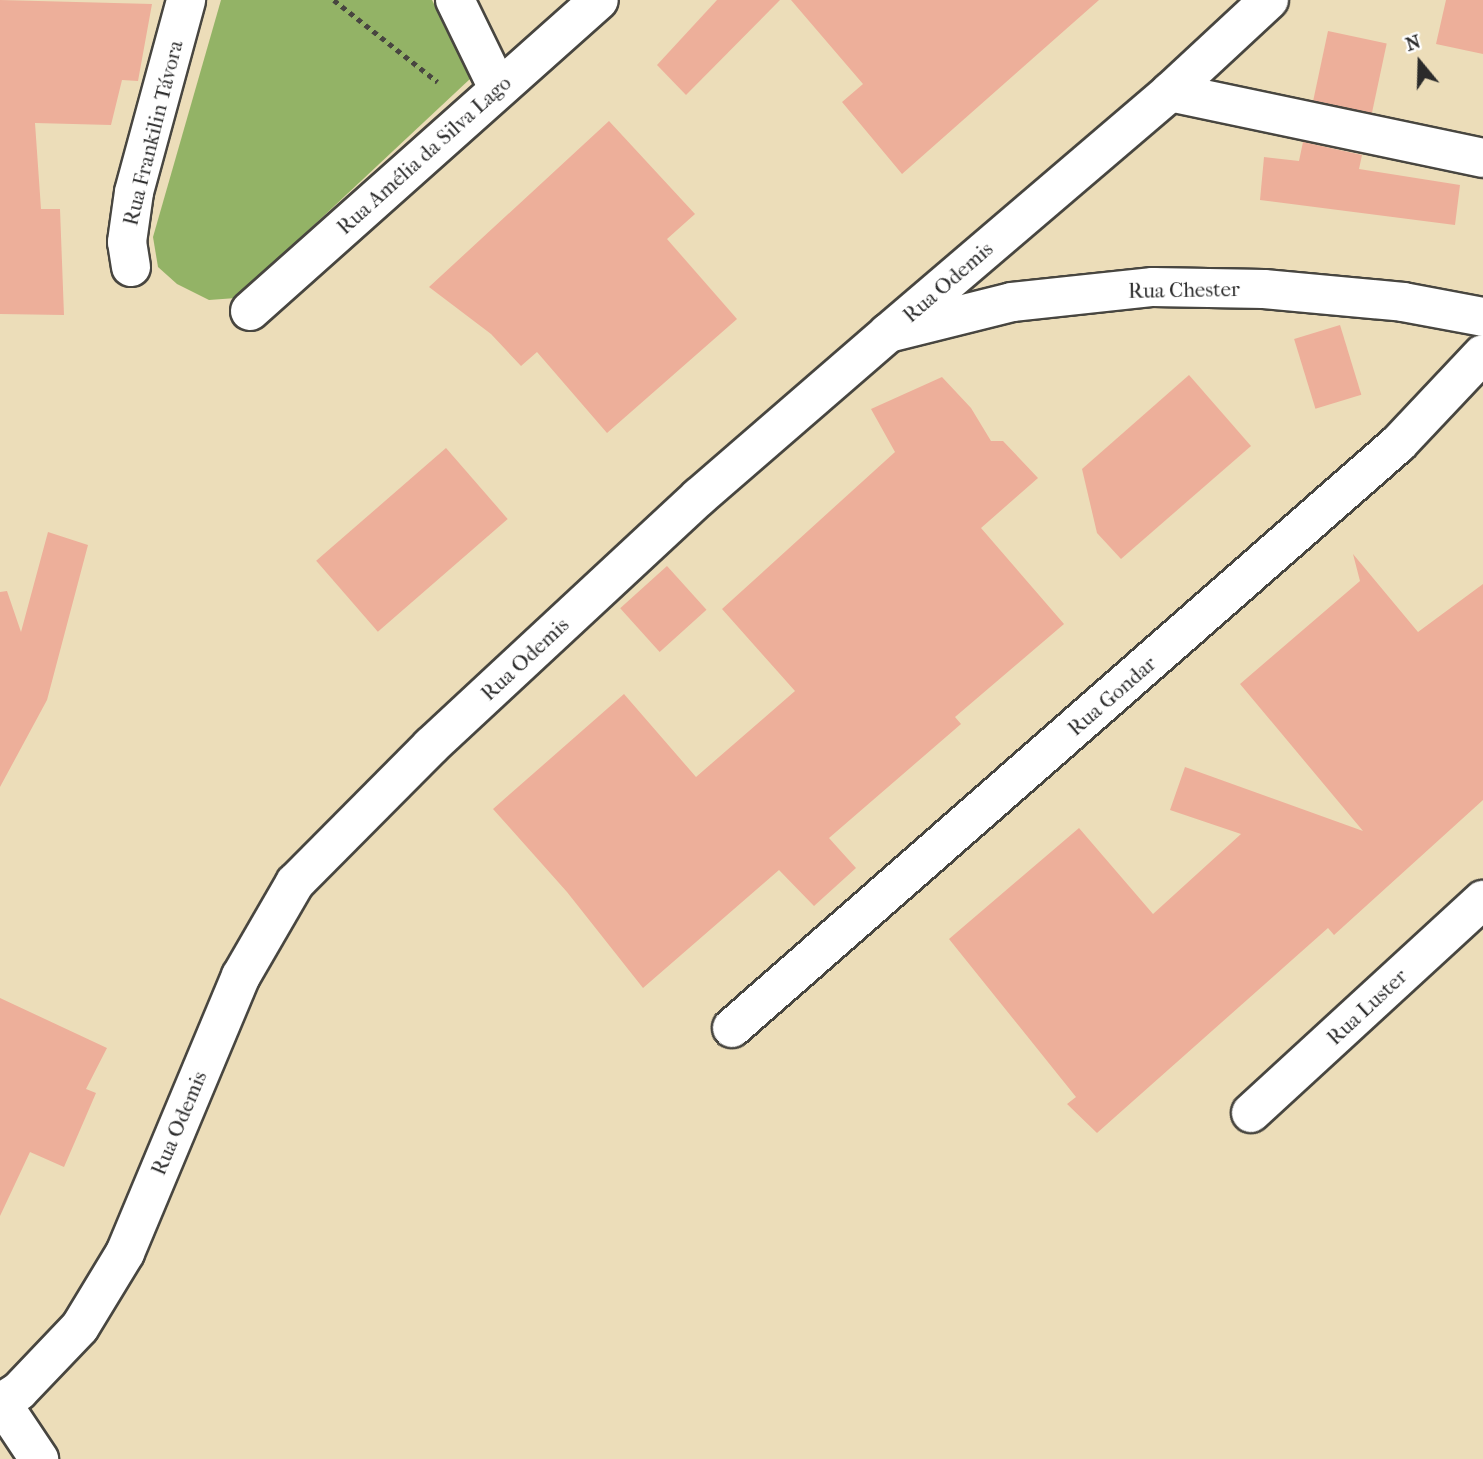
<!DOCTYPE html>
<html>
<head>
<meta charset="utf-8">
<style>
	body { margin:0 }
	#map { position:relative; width:1483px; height:1459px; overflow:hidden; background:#ecddb9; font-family:"IM FELL French Canon",serif }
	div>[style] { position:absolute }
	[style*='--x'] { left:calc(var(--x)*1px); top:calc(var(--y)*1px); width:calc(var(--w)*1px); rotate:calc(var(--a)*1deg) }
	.forest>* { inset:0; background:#93b366 }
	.building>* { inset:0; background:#edaf9a; transform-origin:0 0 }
	.path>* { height:4.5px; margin-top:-2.25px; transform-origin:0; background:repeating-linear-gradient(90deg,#484640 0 5px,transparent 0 10px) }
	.roads { filter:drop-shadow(2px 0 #484640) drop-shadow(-2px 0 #484640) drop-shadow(0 2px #484640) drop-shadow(0 -2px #484640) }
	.minor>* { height:38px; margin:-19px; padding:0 19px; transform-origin:19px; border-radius:19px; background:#fff }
	.tertiary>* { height:38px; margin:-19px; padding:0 19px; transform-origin:19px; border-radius:19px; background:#fff }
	span { translate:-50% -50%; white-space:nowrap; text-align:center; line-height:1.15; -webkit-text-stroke:7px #fff; paint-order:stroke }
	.street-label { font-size:21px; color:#2b2b2b }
	.north { position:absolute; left:1385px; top:28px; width:70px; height:70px; -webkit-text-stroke:5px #fff; paint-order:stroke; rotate:341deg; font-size:19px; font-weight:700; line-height:28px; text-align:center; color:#2b2b2b }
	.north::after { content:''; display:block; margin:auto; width:24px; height:32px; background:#2b2b2b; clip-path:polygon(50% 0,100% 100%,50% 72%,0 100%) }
</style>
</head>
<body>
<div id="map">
	<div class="forest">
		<div style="clip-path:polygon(221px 0,432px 0,471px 78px,236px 298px,209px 300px,177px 284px,158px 267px,153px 237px)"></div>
	</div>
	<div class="building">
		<div style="clip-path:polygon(0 0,152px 4px,138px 81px,122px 80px,111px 125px,35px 123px,41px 209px,60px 209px,64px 315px,0 314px)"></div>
		<div style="clip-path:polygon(717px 0,780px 0,686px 95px,657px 65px)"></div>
		<div style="clip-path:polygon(791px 0,1099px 0,902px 174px,842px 102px,863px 84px)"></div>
		<div style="clip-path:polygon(1446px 0,1483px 0,1483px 54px,1436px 44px)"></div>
		<div style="left:1328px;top:31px;width:60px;height:71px;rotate:12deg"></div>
		<div style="clip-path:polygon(609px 121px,695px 214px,667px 239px,737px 319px,607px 433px,537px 352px,521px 366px,491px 334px,429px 287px)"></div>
		<div style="clip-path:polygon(1303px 142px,1362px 155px,1359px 169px,1460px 185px,1455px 225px,1260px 200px,1264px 157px,1299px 161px)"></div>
		<div style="left:1340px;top:325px;width:73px;height:48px;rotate:73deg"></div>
		<div style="clip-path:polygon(1189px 375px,1251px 446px,1121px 559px,1097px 533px,1082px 469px)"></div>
		<div style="clip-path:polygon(942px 377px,971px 408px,991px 441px,1003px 441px,1038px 478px,981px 528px,1064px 624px,955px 717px,961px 724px,829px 838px,856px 868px,814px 906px,779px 870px,643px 988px,567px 892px,493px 809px,624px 694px,696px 777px,795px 691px,722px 609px,895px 452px,871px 409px)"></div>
		<div style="left:446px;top:448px;width:94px;height:172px;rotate:49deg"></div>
		<div style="clip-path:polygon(48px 532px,88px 545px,47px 700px,0 787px,0 592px,7px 591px,21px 632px)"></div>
		<div style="clip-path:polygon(1353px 554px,1418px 632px,1483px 584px,1483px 800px,1334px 935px,1328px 928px,1097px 1133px,1067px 1104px,1076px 1097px,949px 939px,1079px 828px,1153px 914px,1241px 834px,1170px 810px,1185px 767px,1363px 831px,1240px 684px,1360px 581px)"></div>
		<div style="left:667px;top:566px;width:59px;height:63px;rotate:48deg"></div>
		<div style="clip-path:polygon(0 998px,107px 1048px,86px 1089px,96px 1093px,64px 1167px,30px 1152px,0 1216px)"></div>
	</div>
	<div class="path">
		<div style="--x:334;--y:0;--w:132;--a:38.3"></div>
	</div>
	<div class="roads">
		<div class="minor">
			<div style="--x:455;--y:0;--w:98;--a:64"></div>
			<div style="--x:1170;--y:92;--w:320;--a:11.9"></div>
			<div style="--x:131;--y:267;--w:25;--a:-99"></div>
			<div style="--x:127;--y:242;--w:50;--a:-82"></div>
			<div style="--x:134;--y:192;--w:199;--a:-74.8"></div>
			<div style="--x:250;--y:311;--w:467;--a:-41.7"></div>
			<div style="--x:888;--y:333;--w:371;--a:-40.5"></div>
			<div style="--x:1170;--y:92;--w:135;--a:-42.9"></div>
			<div style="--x:732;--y:1028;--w:887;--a:-41.25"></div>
			<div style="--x:1399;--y:443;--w:122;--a:-46.7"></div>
			<div style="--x:1251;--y:1113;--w:315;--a:-42.6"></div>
			<div style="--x:1;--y:1402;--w:69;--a:56.3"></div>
		</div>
		<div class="tertiary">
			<div style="--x:0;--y:1403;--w:22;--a:-32"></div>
			<div style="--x:19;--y:1391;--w:88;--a:-46.4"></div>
			<div style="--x:80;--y:1327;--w:87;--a:-58.7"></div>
			<div style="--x:125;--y:1253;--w:300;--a:-67.3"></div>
			<div style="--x:241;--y:976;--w:108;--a:-59.9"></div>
			<div style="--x:295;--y:883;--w:193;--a:-45.2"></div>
			<div style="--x:431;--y:746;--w:366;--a:-42.9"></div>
			<div style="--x:699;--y:497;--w:250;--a:-40.9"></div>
			<div style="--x:888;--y:333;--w:128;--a:-14"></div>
			<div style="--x:1012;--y:302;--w:142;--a:-6.1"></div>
			<div style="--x:1153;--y:287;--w:111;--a:1"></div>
			<div style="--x:1264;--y:289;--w:140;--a:5.3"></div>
			<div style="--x:1403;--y:302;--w:81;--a:10.6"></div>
		</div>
	</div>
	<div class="street-label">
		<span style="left:153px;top:133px;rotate:-76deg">Rua Frankilin Távora</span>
		<span style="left:424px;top:155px;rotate:-42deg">Rua Amélia da Silva Lago</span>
		<span style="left:948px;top:282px;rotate:-41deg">Rua Odemis</span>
		<span style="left:1184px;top:290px;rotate:-1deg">Rua Chester</span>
		<span style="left:525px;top:659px;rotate:-43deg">Rua Odemis</span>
		<span style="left:1112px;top:696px;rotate:-41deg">Rua Gondar</span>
		<span style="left:1367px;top:1007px;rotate:-43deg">Rua Luster</span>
		<span style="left:179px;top:1123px;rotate:-67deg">Rua Odemis</span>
	</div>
	<div class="north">N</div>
</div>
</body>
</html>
